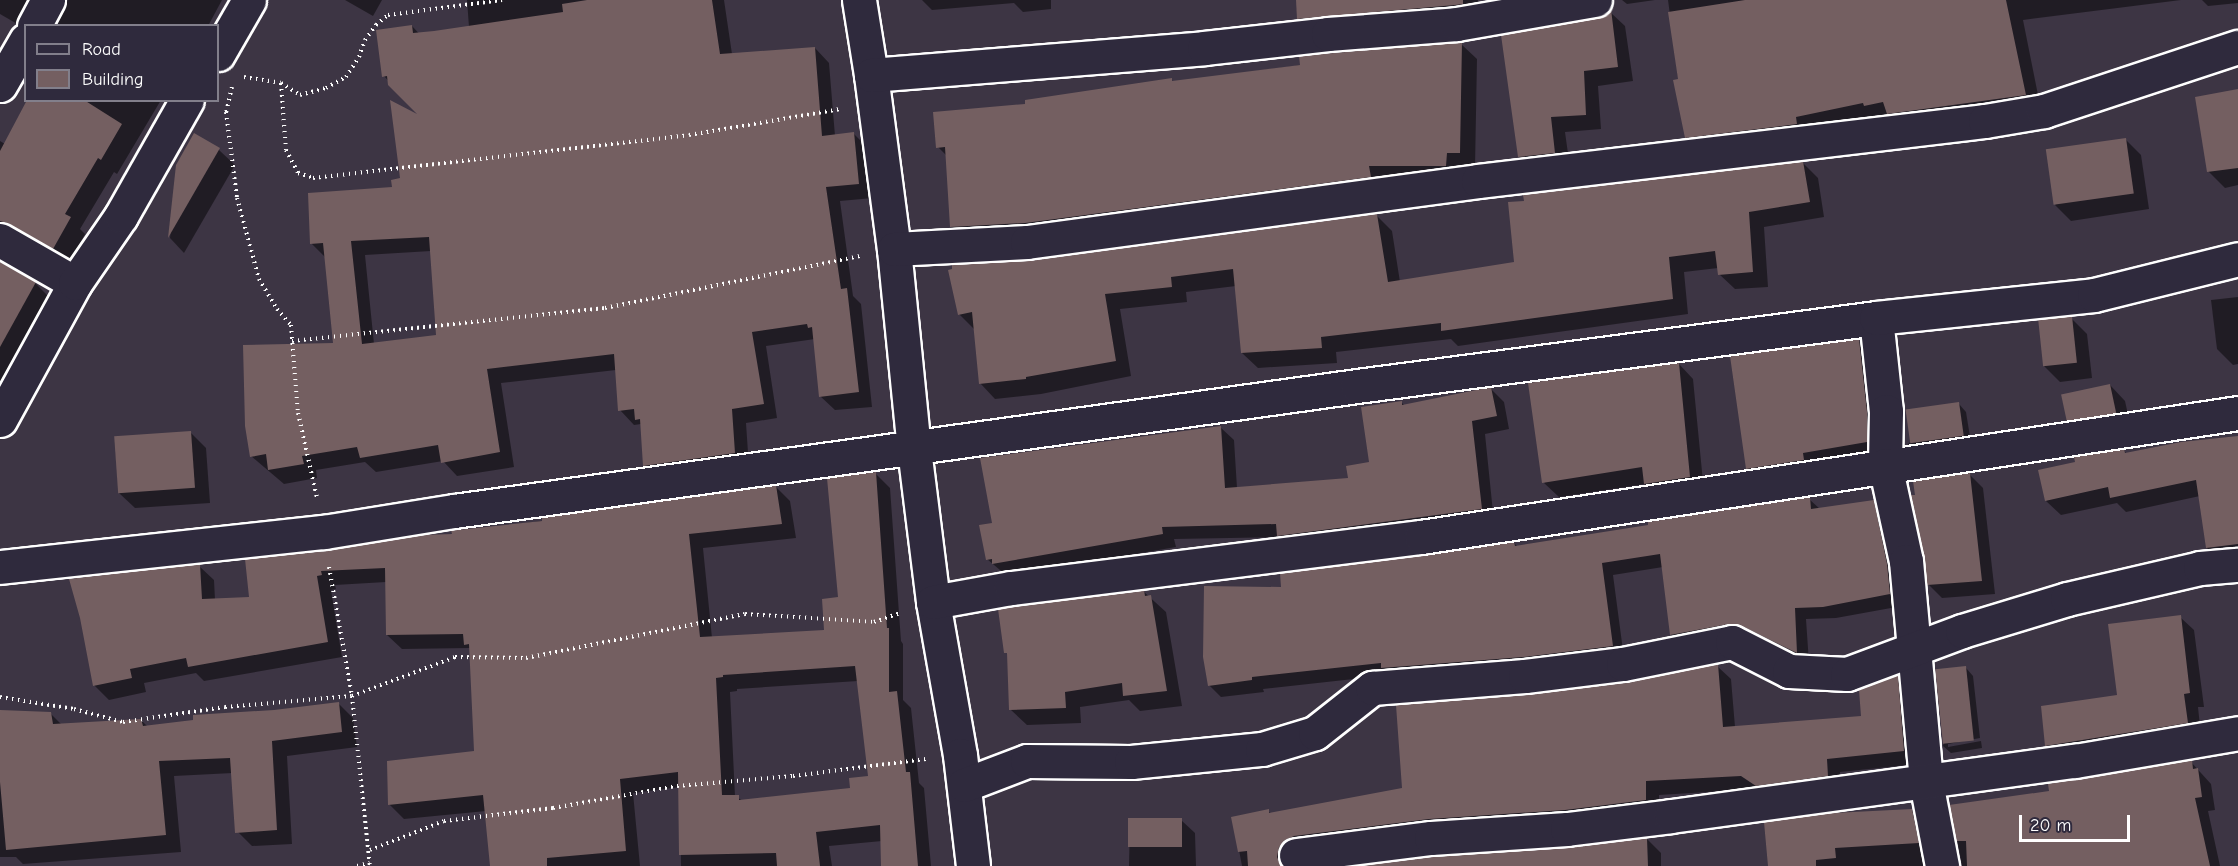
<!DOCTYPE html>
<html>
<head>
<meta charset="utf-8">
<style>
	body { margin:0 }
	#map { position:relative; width:2238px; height:866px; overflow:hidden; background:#3d3544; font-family:"Comic Neue",sans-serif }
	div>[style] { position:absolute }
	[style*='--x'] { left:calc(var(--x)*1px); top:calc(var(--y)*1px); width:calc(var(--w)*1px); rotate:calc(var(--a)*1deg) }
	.shadow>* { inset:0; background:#0007 }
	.building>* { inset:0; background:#745f61; transform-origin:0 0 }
	.path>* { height:4px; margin-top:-2px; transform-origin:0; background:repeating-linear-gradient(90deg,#fff 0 1.5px,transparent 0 6px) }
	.roads { filter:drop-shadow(2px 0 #fff) drop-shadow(-2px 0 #fff) drop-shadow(0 2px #fff) drop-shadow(0 -2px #fff) }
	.street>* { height:33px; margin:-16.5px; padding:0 16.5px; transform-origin:16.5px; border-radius:16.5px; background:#2f2a3d }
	span { translate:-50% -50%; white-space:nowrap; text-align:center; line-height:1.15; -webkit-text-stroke:5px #2f2a3d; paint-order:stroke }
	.legend { position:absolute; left:24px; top:24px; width:195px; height:78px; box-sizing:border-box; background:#2f2a3d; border:2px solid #827f8b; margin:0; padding:8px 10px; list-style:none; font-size:18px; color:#fff }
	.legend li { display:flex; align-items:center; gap:12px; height:30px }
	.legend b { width:30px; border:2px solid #827f8b }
	.scale { position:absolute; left:2019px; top:815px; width:111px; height:27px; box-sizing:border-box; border:3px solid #fff; border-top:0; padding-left:8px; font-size:18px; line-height:21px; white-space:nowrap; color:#fff; -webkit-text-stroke:4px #2f2a3d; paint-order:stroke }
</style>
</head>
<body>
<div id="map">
	<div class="shadow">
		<div style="clip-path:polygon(0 0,53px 0,26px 29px,0 14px)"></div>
		<div style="clip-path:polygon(68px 0,222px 0,208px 26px,56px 26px)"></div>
		<div style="clip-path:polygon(345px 0,382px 0,373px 16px)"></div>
		<div style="clip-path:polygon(evenodd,467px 0,724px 0,732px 54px,815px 48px,829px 63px,835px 136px,854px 134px,868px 148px,873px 198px,840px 201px,853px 296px,861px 304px,872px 407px,835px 410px,820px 396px,815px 339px,766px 346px,777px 418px,746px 423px,749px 467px,659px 480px,645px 465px,641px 424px,634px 425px,620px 410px,616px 370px,501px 383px,514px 467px,457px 476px,443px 461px,376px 472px,365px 462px,316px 470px,317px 478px,284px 484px,251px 456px,334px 345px,326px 258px,311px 243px,394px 189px,401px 179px,423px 119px,384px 76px,412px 26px,426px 41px,481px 191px,467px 0,431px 251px,437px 337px,374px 344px,365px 255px,431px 251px)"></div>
		<div style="clip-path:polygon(922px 0,1051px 0,1051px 9px,1023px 12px,1014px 3px,932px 10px)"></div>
		<div style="clip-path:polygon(1298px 0,1478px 0,1478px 19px,1314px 33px,1299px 18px)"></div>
		<div style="clip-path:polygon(1622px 0,1655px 0,1627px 4px)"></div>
		<div style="clip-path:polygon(1668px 0,2181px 0,2023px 20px,2041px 110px,1702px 152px,1686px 137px)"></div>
		<div style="clip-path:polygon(2202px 0,2238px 0,2238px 3px,2208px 6px)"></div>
		<div style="clip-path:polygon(1610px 12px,1625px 26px,1633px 81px,1598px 86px,1601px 129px,1565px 132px,1570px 168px,1534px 172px,1519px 157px,1599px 20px)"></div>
		<div style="clip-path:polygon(1461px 44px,1477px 59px,1475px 168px,967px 242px,951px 227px,947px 156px,938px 147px,1027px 105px,1171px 80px,1174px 82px)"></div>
		<div style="clip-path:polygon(2238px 91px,2238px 185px,2225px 188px,2209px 172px,2197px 98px)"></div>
		<div style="clip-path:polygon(28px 100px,161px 100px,117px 174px,114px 172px,80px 229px,85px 234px,69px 263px,0 244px,0 141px,5px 144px)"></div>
		<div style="clip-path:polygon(195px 135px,219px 150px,235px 165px,184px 253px,170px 238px,177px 165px)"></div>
		<div style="clip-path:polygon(2125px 139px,2141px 155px,2149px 209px,2071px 221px,2055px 205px)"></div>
		<div style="clip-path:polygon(1803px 163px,1818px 178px,1824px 217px,1764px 227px,1768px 287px,1735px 289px,1719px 274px,1718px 268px,1684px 272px,1688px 314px,1458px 346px,1451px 339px,1336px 352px,1337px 363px,1258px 368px,1242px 353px,1236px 286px,1186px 292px,1187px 302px,1120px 309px,1131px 376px,1041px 394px,995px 399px,980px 383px,975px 330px,959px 314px,1030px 262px,1376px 215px,1392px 231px,1400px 282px,1515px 263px)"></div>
		<div style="clip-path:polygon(0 262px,35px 283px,50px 298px,0 385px)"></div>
		<div style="clip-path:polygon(2238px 297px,2238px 364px,2233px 365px,2217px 349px,2211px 300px)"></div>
		<div style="clip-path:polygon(2071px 318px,2087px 334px,2092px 378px,2060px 382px,2044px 366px)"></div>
		<div style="clip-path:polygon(1859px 341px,1874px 356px,1881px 456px,1762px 483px,1747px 468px)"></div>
		<div style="clip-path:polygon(1679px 364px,1693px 379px,1704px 492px,1660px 498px,1645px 484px,1559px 497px,1544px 483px)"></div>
		<div style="clip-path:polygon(2110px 385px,2125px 401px,2131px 428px,2084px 435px,2068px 419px)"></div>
		<div style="clip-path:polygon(1491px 389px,1504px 402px,1509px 429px,1485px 434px,1494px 522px,1291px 549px,1280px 537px,1174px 539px,1176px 547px,1007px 576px,987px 559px,994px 524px,1220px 427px,1234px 440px,1237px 488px,1350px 480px,1371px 463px,1401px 402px,1405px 406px)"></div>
		<div style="clip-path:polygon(1959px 404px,1966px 412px,1971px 443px,1916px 451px,1908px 444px)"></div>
		<div style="clip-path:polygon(190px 432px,206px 448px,210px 503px,135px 508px,119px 493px)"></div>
		<div style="clip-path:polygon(2238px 437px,2238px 561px,2222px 562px,2207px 548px,2200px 496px,2126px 512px,2117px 503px,2061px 515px,2046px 501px,2124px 451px,2127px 454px)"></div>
		<div style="clip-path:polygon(evenodd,875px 473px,890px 488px,901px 641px,903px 644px,903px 700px,911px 708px,919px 783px,924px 788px,931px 866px,883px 866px,882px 841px,829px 846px,832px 866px,681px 866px,680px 787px,633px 793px,640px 866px,491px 866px,486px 811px,404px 819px,389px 804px,475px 753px,470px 648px,402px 649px,387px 635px,386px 582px,335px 585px,336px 589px,331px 590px,342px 657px,204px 681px,196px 673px,144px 683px,146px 692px,109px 700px,94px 685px,199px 566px,214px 580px,215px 600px,250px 598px,327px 552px,776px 487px,790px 501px,796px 538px,703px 548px,712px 638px,826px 631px,840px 598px,875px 473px,858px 681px,870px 777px,852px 790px,743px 801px,735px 796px,730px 692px,737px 691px,737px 689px,858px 681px)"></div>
		<div style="clip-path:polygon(1969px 474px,1983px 488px,1995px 594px,1942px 598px,1928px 584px)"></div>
		<div style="clip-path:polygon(1809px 499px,1820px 509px,1873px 502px,1885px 514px,1902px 606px,1836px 618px,1806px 619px,1809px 663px,1683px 647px,1671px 635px,1663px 567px,1613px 575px,1624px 658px,1390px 675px,1263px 689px,1264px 692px,1221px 697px,1209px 685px,1283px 589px,1514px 543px,1518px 547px)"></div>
		<div style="clip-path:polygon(1144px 592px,1166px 612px,1182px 706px,1140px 711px,1129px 700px,1080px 707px,1081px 723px,1027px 725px,1011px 710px,1009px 655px,1006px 652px)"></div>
		<div style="clip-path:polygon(2180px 617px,2194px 630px,2204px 707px,2198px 707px,2201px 736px,2060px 759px,2046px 746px,2118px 696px)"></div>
		<div style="clip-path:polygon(1717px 666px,1731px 679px,1735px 727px,1862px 718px,1897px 677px,1911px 691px,1917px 764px,1840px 772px,1841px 789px,1756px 789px,1659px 795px,1659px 814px,1292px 866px,1242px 866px,1233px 818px,1268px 811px,1271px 814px,1404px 789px,1527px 696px,1626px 684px)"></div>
		<div style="clip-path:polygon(1966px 668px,1973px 676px,1980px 738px,1948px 744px,1948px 747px,1981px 741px,1982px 748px,1951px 753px,1943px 746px)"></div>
		<div style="clip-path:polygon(338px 703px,353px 718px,357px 747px,287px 756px,292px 844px,252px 846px,237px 831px,233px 773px,174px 776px,181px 852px,23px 864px,16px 857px,0 857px,0 712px,50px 713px,62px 725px,141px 720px,148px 727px)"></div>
		<div style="clip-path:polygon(2191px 762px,2211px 784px,2215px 810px,2208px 811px,2220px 866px,1962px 866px,1951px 806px,2051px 792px)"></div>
		<div style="clip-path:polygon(1911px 810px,1925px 824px,1933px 866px,1769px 866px)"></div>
		<div style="clip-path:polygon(1130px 820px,1181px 820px,1195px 833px,1196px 866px,1129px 866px)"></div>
		<div style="clip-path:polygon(1647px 839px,1661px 853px,1661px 866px,1371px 866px,1568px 849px)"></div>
	</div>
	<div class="building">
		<div style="clip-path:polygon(evenodd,587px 0,712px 0,720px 54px,815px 47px,822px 136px,854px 132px,859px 184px,826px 187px,841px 289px,847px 288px,859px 392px,819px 397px,812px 327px,808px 328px,807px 324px,752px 332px,764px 404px,732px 409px,735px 453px,643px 466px,640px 419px,635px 420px,634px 409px,618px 411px,614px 354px,487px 369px,500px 452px,441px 463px,438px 445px,360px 458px,357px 447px,302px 456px,304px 464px,268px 470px,266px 454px,250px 457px,245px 426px,243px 345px,333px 343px,323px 243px,310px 244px,308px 193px,392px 187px,391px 180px,400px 178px,390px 100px,417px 114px,388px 85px,387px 76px,382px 77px,376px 30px,412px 25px,413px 33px,434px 31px,563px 12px,562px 4px,587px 0,429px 237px,436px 335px,362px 344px,351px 241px,429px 237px)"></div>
		<div style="clip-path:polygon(1296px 0,1463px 0,1463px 4px,1455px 5px,1297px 19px)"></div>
		<div style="clip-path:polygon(1745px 0,2006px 0,2026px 95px,1887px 114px,1883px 102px,1864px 106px,1863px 103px,1796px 117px,1797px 124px,1685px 138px,1673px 80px,1678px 79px,1668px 12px)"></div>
		<div style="clip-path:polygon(1611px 9px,1618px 67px,1584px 71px,1586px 115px,1551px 117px,1555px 153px,1518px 157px,1501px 35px,1598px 18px)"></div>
		<div style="clip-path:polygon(1462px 42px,1460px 153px,1447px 153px,1446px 166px,1369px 166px,1371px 177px,1025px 223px,950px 227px,945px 147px,936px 148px,933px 112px,1025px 104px,1025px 100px,1172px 78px,1172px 81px,1300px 65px,1299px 56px)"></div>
		<div style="clip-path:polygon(2238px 89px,2238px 168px,2207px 172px,2195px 97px)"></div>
		<div style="clip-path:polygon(27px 100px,84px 100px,122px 124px,101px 160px,98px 158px,65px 214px,71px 217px,53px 249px,9px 224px,0 221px,0 151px)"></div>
		<div style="clip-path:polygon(194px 133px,220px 148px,168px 238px,176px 165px)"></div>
		<div style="left:2126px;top:138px;width:56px;height:81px;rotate:82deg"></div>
		<div style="clip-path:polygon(1803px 161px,1810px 202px,1749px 212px,1753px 272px,1718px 275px,1715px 251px,1669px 257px,1673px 299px,1441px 331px,1441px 323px,1321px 337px,1322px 348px,1241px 353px,1233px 269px,1171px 277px,1172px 287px,1105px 294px,1116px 361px,1026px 377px,1026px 379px,979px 384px,972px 312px,958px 315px,948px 270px,952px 269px,952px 265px,1029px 261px,1377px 214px,1388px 282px,1514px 262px,1508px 202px,1524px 201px,1523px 195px)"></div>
		<div style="clip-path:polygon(0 262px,36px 282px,0 347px)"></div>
		<div style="left:2072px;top:316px;width:47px;height:34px;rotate:84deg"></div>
		<div style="clip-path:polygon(1859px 339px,1867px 412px,1867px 442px,1803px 453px,1804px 460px,1746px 469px,1730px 356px)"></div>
		<div style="clip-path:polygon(1679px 363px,1690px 477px,1644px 484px,1642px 467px,1542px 483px,1528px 383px)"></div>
		<div style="left:2110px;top:384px;width:30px;height:50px;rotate:78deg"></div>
		<div style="clip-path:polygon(1491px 387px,1497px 416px,1472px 421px,1482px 509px,1277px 536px,1276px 524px,1162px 527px,1163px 534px,992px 564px,992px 559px,986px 560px,979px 525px,992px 523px,980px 458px,1221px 426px,1225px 488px,1348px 478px,1346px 466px,1369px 462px,1361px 407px,1402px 401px,1402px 405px)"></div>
		<div style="left:1959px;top:402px;width:34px;height:54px;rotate:82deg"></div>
		<div style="left:191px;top:431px;width:57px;height:77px;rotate:86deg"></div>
		<div style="clip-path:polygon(2238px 436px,2238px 544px,2206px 548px,2196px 480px,2110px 498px,2108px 487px,2045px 501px,2038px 470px,2075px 462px,2074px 457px,2124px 449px,2125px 453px,2181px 442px)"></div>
		<div style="clip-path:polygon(evenodd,876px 472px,887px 628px,889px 628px,889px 692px,897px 691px,906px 772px,910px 772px,918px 866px,881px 866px,880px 825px,816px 832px,820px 866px,777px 866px,776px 853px,679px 855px,678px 772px,620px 779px,626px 851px,547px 858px,547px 866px,490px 866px,483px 795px,388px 805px,387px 761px,474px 751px,469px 644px,464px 645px,463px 634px,386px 635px,385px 568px,321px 571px,322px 575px,317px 576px,328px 642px,188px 667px,186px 658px,130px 669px,132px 678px,93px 686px,80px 618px,69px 579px,200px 564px,202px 599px,249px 597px,245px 559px,327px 551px,422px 535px,452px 534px,451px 530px,457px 530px,542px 521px,542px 518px,776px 485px,782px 524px,689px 534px,700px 637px,824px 630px,822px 599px,838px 597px,827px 478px,876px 472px,855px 666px,868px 776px,849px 778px,850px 788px,739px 800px,739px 795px,722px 795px,716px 678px,723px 677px,723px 675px,855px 666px)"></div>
		<div style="clip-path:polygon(1970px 473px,1982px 581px,1927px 585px,1924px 557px,1911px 495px,1915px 495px,1913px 481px)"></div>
		<div style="clip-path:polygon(1810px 497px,1811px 509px,1874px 500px,1887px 564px,1890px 594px,1823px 607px,1795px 608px,1797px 653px,1740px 625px,1729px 624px,1670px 635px,1660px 554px,1602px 563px,1613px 646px,1523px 657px,1381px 668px,1381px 663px,1252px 677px,1252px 680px,1208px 686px,1203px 657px,1204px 586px,1281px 587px,1280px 573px,1514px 542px,1515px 546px,1648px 525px,1648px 522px)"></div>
		<div style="clip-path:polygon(1144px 590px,1145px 596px,1151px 595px,1167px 691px,1123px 696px,1122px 683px,1065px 692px,1066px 708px,1009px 710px,1007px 653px,1004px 653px,998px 609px)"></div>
		<div style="clip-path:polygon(2181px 615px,2190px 693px,2184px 694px,2188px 723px,2045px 746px,2041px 706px,2117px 695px,2108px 624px)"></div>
		<div style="clip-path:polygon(1718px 664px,1723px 727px,1861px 716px,1859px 690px,1898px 675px,1904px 751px,1827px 759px,1828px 776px,1756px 786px,1741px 776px,1646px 781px,1646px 800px,1565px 810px,1429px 819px,1294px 836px,1285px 840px,1279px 847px,1277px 857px,1281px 866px,1248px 866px,1247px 851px,1238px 852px,1231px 817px,1269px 809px,1269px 813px,1402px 788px,1396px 705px,1527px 695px,1625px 683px)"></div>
		<div style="left:1966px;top:666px;width:75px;height:31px;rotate:84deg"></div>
		<div style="clip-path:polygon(339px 702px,342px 732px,272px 741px,277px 830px,235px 833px,230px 758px,159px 761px,166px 835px,6px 850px,0 782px,0 710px,51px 712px,53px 724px,141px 719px,143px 726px,193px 720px,193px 715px,274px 710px)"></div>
		<div style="clip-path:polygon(2192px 760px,2193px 769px,2198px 768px,2202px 797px,2195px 798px,2210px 866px,1967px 866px,1966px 841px,1956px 841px,1949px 805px,2049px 791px,2048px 784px)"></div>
		<div style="clip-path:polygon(1912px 809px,1919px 843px,1835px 848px,1836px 858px,1816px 860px,1816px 866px,1768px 866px,1764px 822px,1833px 813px)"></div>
		<div style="left:1182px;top:818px;width:29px;height:54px;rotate:90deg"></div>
		<div style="clip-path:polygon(1647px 838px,1648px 866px,1359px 866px,1433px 857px,1568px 848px)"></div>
	</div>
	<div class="path">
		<div style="--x:244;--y:77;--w:37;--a:9"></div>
		<div style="--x:281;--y:83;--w:22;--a:32"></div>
		<div style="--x:300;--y:95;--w:27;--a:-15"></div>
		<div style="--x:326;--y:88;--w:23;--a:-29"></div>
		<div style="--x:346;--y:77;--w:24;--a:-57"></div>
		<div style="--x:359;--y:57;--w:18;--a:-71"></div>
		<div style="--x:365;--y:40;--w:19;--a:-54"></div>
		<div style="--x:376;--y:25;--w:16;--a:-40"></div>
		<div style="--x:388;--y:15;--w:115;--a:-7.5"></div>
		<div style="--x:281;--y:83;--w:67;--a:85.7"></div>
		<div style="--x:286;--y:150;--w:26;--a:62"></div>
		<div style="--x:298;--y:173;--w:16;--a:18"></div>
		<div style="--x:313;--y:178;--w:378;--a:-6.5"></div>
		<div style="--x:689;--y:135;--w:154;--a:-9.7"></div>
		<div style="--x:232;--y:87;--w:26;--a:103"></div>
		<div style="--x:226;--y:112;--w:87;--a:82.7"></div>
		<div style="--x:237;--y:198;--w:84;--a:74.8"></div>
		<div style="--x:259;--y:279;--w:35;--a:59"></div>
		<div style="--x:277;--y:309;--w:21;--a:49"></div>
		<div style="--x:291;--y:325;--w:88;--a:85.5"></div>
		<div style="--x:298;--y:413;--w:87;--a:77.4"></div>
		<div style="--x:292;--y:341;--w:315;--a:-6"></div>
		<div style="--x:605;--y:308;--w:260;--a:-11.5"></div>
		<div style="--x:329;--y:567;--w:131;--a:79.9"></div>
		<div style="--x:352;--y:696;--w:171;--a:84"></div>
		<div style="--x:0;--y:697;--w:75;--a:9.2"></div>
		<div style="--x:74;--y:709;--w:51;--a:14.9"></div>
		<div style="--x:123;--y:722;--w:103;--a:-8.4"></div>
		<div style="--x:225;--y:707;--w:127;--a:-5"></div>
		<div style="--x:352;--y:696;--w:110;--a:-20.7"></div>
		<div style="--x:455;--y:657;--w:71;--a:0.8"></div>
		<div style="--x:526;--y:658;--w:223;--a:-11.4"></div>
		<div style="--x:745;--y:614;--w:129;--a:3.5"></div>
		<div style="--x:874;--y:622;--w:28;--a:-19"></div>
		<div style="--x:370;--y:850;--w:79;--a:-21.4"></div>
		<div style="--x:444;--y:821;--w:110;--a:-6.8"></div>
		<div style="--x:553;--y:808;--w:126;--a:-10.1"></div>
		<div style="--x:677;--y:786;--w:116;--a:-4.9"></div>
		<div style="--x:793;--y:776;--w:134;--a:-7.3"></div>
		<div style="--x:357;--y:866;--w:13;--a:-13"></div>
	</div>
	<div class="roads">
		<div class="street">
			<div style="--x:859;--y:0;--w:76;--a:80.9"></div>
			<div style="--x:871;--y:75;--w:176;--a:82.5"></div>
			<div style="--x:894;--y:249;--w:201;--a:84.3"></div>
			<div style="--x:914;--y:449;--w:154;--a:82.9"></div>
			<div style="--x:933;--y:602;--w:155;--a:80"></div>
			<div style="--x:960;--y:755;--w:112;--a:83.3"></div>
			<div style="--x:34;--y:26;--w:30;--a:-62"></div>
			<div style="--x:218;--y:54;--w:62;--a:-60.1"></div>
			<div style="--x:871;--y:75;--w:334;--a:-4.6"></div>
			<div style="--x:1204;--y:48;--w:125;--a:-6.4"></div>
			<div style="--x:1328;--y:34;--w:129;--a:-4.4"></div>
			<div style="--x:1457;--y:24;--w:140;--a:-9.9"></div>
			<div style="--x:0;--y:85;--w:52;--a:-60"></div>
			<div style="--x:0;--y:240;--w:86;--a:29.8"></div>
			<div style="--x:894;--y:249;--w:133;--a:-3"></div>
			<div style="--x:1027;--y:242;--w:455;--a:-7.7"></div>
			<div style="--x:1478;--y:181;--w:511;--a:-6.75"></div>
			<div style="--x:1985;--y:121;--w:60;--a:-9.6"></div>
			<div style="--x:2044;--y:111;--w:204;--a:-18.3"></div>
			<div style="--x:1876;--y:318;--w:94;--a:83.9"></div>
			<div style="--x:1886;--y:411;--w:54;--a:91.1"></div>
			<div style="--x:1885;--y:465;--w:98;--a:77.7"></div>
			<div style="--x:1906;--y:561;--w:222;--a:84.8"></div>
			<div style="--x:1926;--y:782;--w:86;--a:79.2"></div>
			<div style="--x:0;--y:420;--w:156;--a:-61.3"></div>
			<div style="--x:75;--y:283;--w:81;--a:-55.5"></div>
			<div style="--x:121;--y:216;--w:133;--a:-60.4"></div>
			<div style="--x:0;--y:567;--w:326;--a:-6.2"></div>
			<div style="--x:324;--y:532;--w:132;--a:-9.2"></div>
			<div style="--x:454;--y:511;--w:912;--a:-7.88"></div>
			<div style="--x:1357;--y:386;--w:523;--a:-7.46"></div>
			<div style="--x:1876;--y:318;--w:219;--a:-6"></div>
			<div style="--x:2094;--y:295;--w:148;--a:-14"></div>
			<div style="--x:933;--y:602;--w:79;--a:-10.2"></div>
			<div style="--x:1011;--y:588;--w:413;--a:-7.1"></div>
			<div style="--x:1421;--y:537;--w:826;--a:-8.63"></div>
			<div style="--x:964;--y:785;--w:67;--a:-20.9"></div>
			<div style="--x:1027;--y:761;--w:104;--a:0.6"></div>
			<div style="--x:1131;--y:762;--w:132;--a:-5.7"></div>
			<div style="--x:1262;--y:749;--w:55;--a:-16.8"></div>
			<div style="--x:1315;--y:733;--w:73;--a:-38.3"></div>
			<div style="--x:1372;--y:688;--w:153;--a:-4.5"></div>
			<div style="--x:1525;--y:676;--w:99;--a:-7"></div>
			<div style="--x:1623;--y:664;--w:111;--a:-11.4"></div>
			<div style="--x:1732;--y:642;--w:64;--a:27"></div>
			<div style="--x:1789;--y:671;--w:58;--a:3"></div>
			<div style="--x:1847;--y:674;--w:123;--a:-20.5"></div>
			<div style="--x:1962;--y:631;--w:110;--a:-16.9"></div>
			<div style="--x:2067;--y:599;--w:137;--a:-13.1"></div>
			<div style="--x:2200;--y:568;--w:38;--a:-5"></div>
			<div style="--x:1296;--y:855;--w:136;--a:-7.2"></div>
			<div style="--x:1431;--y:838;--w:136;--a:-3.8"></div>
			<div style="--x:1567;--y:829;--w:105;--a:-7.1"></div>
			<div style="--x:1671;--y:816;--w:408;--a:-7.8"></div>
			<div style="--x:2075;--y:761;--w:165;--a:-9.7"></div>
		</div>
	</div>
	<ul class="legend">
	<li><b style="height:8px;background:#2f2a3d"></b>Road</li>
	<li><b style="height:16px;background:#745f61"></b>Building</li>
	</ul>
	<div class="scale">20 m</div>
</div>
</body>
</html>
